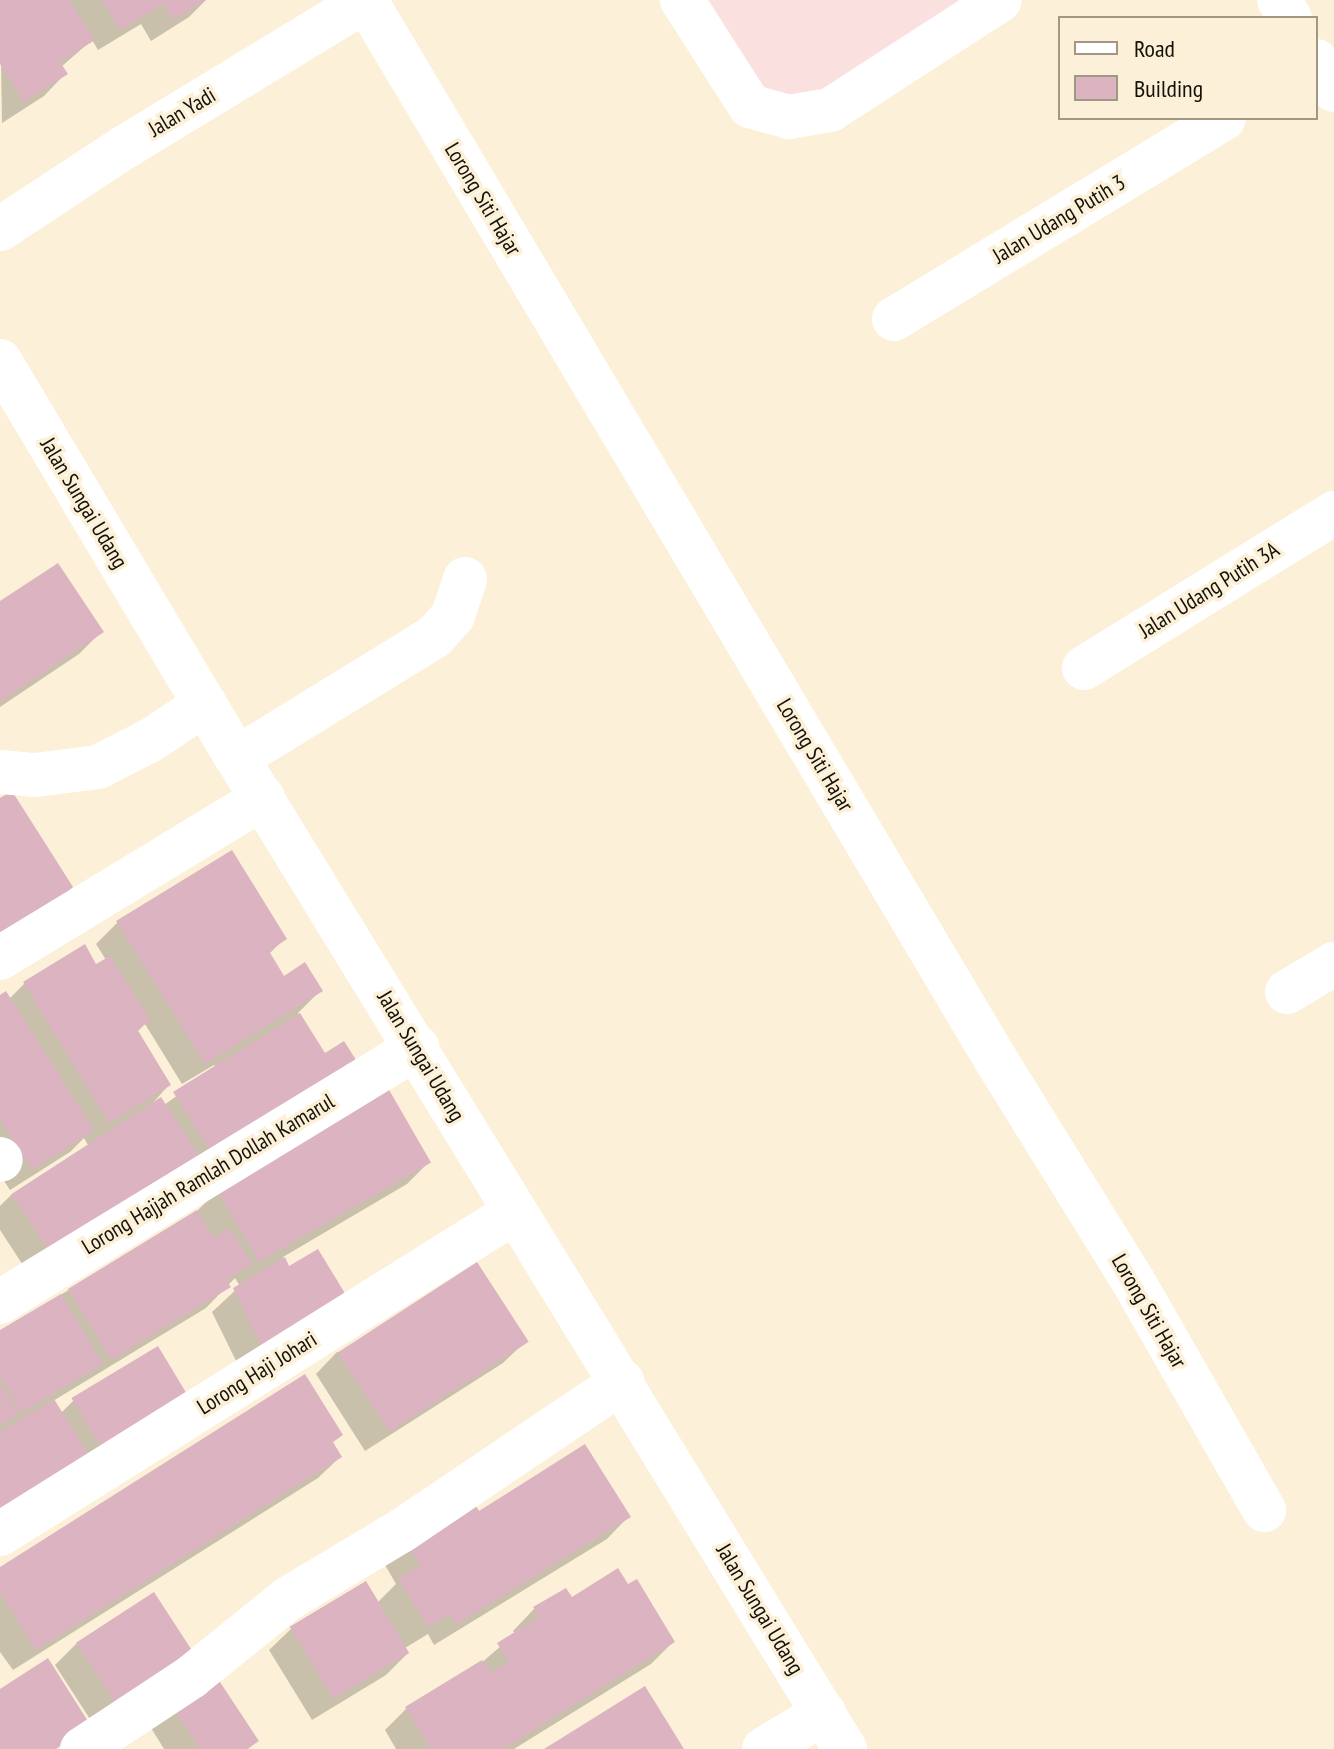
<!DOCTYPE html>
<html>
<head>
<meta charset="utf-8">
<style>
	body { margin:0 }
	#map { position:relative; width:1334px; height:1749px; overflow:hidden; background:#fcf1d8; font-family:"PT Sans Narrow",sans-serif }
	div>[style] { position:absolute }
	[style*='--x'] { left:calc(var(--x)*1px); top:calc(var(--y)*1px); width:calc(var(--w)*1px); rotate:calc(var(--a)*1deg) }
	.commercial>* { inset:0; background:#fbe0e0 }
	.shadow>* { inset:0; background:#0003 }
	.building>* { inset:0; background:#dbb3c1; transform-origin:0 0 }
	.minor>* { height:44px; margin:-22px; padding:0 22px; transform-origin:22px; border-radius:22px; background:#fff }
	span { translate:-50% -50%; white-space:nowrap; text-align:center; line-height:1.15; -webkit-text-stroke:7px #fcf1d8; paint-order:stroke }
	.street-label { font-size:22px; color:#151109 }
	.legend { position:absolute; left:1058px; top:16px; width:260px; height:104px; box-sizing:border-box; background:#fcf1d8; border:2px solid #a09785; margin:0; padding:10px 14px; list-style:none; font-size:24px; color:#151109 }
	.legend li { display:flex; align-items:center; gap:16px; height:40px }
	.legend b { width:40px; border:2px solid #a09785 }
</style>
</head>
<body>
<div id="map">
	<div class="commercial">
		<div style="clip-path:polygon(694px 0,971px 0,824px 95px,794px 102px,756px 91px)"></div>
	</div>
	<div class="shadow">
		<div style="clip-path:polygon(0 0,206px 0,189px 17px,151px 41px,141px 24px,98px 50px,92px 40px,61px 67px,65px 74px,44px 96px,2px 123px)"></div>
		<div style="clip-path:polygon(0 604px,101px 632px,79px 654px,0 707px)"></div>
		<div style="clip-path:polygon(evenodd,118px 922px,284px 939px,269px 954px,283px 978px,321px 990px,298px 1013px,324px 1056px,194px 1182px,34px 1282px,0 1230px,0 1206px,12px 1194px,88px 1145px,84px 1138px,70px 1152px,10px 1190px,0 1175px,0 998px,9px 999px,24px 984px,84px 947px,96px 967px,106px 960px,96px 944px,118px 922px,145px 1024px,182px 1084px,214px 1065px,216px 1068px,164px 1105px,150px 1106px,169px 1085px,137px 1032px,145px 1024px)"></div>
		<div style="clip-path:polygon(429px 1162px,407px 1184px,283px 1257px,289px 1269px,346px 1300px,241px 1371px,212px 1312px,240px 1286px,235px 1278px,206px 1308px,53px 1401px,61px 1413px,73px 1401px,187px 1398px,0 1535px,0 1332px,196px 1212px,218px 1190px)"></div>
		<div style="clip-path:polygon(525px 1342px,503px 1363px,365px 1451px,316px 1374px,337px 1352px)"></div>
		<div style="clip-path:polygon(331px 1443px,340px 1457px,318px 1478px,13px 1670px,0 1652px,0 1569px)"></div>
		<div style="clip-path:polygon(472px 1503px,478px 1514px,628px 1517px,607px 1539px,434px 1645px,428px 1634px,405px 1648px,408px 1653px,386px 1675px,312px 1720px,269px 1650px,291px 1629px,377px 1603px,396px 1584px,385px 1565px)"></div>
		<div style="clip-path:polygon(628px 1587px,673px 1642px,651px 1664px,514px 1749px,396px 1749px,385px 1730px,407px 1708px,480px 1664px,515px 1634px,513px 1631px,534px 1609px)"></div>
		<div style="clip-path:polygon(77px 1643px,193px 1656px,95px 1727px,55px 1665px)"></div>
		<div style="clip-path:polygon(172px 1706px,257px 1741px,248px 1749px,164px 1749px,151px 1728px)"></div>
	</div>
	<div class="building">
		<div style="clip-path:polygon(0 0,69px 0,95px 40px,60px 62px,68px 74px,24px 102px,0 64px)"></div>
		<div style="clip-path:polygon(102px 0,206px 0,174px 20px,163px 4px,120px 30px)"></div>
		<div style="clip-path:polygon(58px 563px,104px 632px,0 702px,0 601px)"></div>
		<div style="clip-path:polygon(12px 791px,73px 887px,0 951px,0 798px)"></div>
		<div style="clip-path:polygon(232px 850px,287px 939px,269px 951px,284px 976px,305px 962px,323px 991px,205px 1064px,116px 921px)"></div>
		<div style="clip-path:polygon(85px 944px,96px 964px,110px 956px,151px 1021px,137px 1029px,171px 1085px,109px 1123px,23px 982px)"></div>
		<div style="clip-path:polygon(6px 991px,94px 1130px,32px 1170px,0 1119px,0 995px)"></div>
		<div style="clip-path:polygon(300px 1013px,325px 1053px,344px 1041px,363px 1071px,217px 1162px,173px 1092px)"></div>
		<div style="left:388px;top:1088px;width:86px;height:199px;rotate:60deg"></div>
		<div style="left:161px;top:1097px;width:82px;height:178px;rotate:57deg"></div>
		<div style="clip-path:polygon(197px 1210px,214px 1238px,230px 1228px,252px 1264px,226px 1280px,231px 1287px,111px 1360px,68px 1289px)"></div>
		<div style="clip-path:polygon(318px 1249px,349px 1300px,264px 1351px,233px 1288px,285px 1257px,289px 1266px)"></div>
		<div style="left:477px;top:1262px;width:95px;height:166px;rotate:57deg"></div>
		<div style="clip-path:polygon(61px 1294px,103px 1364px,21px 1413px,0 1376px,0 1330px)"></div>
		<div style="left:158px;top:1346px;width:61px;height:101px;rotate:59deg"></div>
		<div style="clip-path:polygon(305px 1374px,343px 1435px,333px 1442px,342px 1457px,36px 1650px,0 1593px,0 1567px)"></div>
		<div style="clip-path:polygon(0 1383px,19px 1414px,0 1425px)"></div>
		<div style="clip-path:polygon(54px 1399px,98px 1470px,0 1525px,0 1432px)"></div>
		<div style="clip-path:polygon(585px 1444px,631px 1517px,457px 1624px,450px 1614px,428px 1627px,398px 1579px,420px 1566px,405px 1542px,473px 1501px,479px 1511px)"></div>
		<div style="clip-path:polygon(618px 1568px,628px 1584px,637px 1579px,675px 1642px,503px 1749px,431px 1749px,405px 1707px,482px 1660px,491px 1673px,509px 1662px,497px 1643px,539px 1617px,533px 1607px,566px 1588px,572px 1597px)"></div>
		<div style="left:366px;top:1581px;width:84px;height:89px;rotate:59deg"></div>
		<div style="left:154px;top:1592px;width:77px;height:93px;rotate:57deg"></div>
		<div style="clip-path:polygon(48px 1658px,91px 1726px,56px 1749px,0 1749px,0 1689px)"></div>
		<div style="clip-path:polygon(216px 1676px,259px 1741px,247px 1749px,200px 1749px,171px 1705px)"></div>
		<div style="clip-path:polygon(645px 1686px,684px 1749px,544px 1749px)"></div>
	</div>
	<div class="minor">
		<div style="--x:682;--y:0;--w:126;--a:57.3"></div>
		<div style="--x:750;--y:106;--w:41;--a:15.8"></div>
		<div style="--x:789;--y:117;--w:42;--a:-9.7"></div>
		<div style="--x:830;--y:110;--w:202;--a:-32.9"></div>
		<div style="--x:1279;--y:0;--w:21;--a:59"></div>
		<div style="--x:366;--y:1;--w:1232;--a:59.25"></div>
		<div style="--x:996;--y:1060;--w:260;--a:58.2"></div>
		<div style="--x:1133;--y:1281;--w:264;--a:60.2"></div>
		<div style="--x:1316;--y:61;--w:34;--a:58"></div>
		<div style="--x:0;--y:229;--w:149;--a:-33.3"></div>
		<div style="--x:125;--y:147;--w:283;--a:-31.3"></div>
		<div style="--x:894;--y:319;--w:386;--a:-31.3"></div>
		<div style="--x:0;--y:361;--w:462;--a:59.2"></div>
		<div style="--x:237;--y:758;--w:1163;--a:58.47"></div>
		<div style="--x:1084;--y:668;--w:294;--a:-31.8"></div>
		<div style="--x:237;--y:758;--w:231;--a:-31.6"></div>
		<div style="--x:434;--y:637;--w:28;--a:-48"></div>
		<div style="--x:453;--y:616;--w:39;--a:-72"></div>
		<div style="--x:0;--y:772;--w:35;--a:5"></div>
		<div style="--x:35;--y:775;--w:64;--a:-7.2"></div>
		<div style="--x:98;--y:767;--w:59;--a:-27"></div>
		<div style="--x:151;--y:740;--w:65;--a:-33.7"></div>
		<div style="--x:0;--y:958;--w:308;--a:-31.3"></div>
		<div style="--x:1287;--y:992;--w:55;--a:-30.8"></div>
		<div style="--x:0;--y:1159;--w:1;--a:45"></div>
		<div style="--x:0;--y:1302;--w:489;--a:-31.4"></div>
		<div style="--x:0;--y:1534;--w:607;--a:-32.02"></div>
		<div style="--x:82;--y:1749;--w:131;--a:-33.4"></div>
		<div style="--x:191;--y:1677;--w:126;--a:-38.9"></div>
		<div style="--x:289;--y:1598;--w:131;--a:-30.9"></div>
		<div style="--x:401;--y:1531;--w:267;--a:-34"></div>
		<div style="--x:764;--y:1749;--w:70;--a:-31"></div>
	</div>
	<div class="street-label">
		<span style="left:182px;top:112px;rotate:-31deg">Jalan Yadi</span>
		<span style="left:483px;top:199px;rotate:59deg">Lorong Siti Hajar</span>
		<span style="left:1059px;top:219px;rotate:-31deg">Jalan Udang Putih 3</span>
		<span style="left:84px;top:503px;rotate:59deg">Jalan Sungai Udang</span>
		<span style="left:1209px;top:590px;rotate:-32deg">Jalan Udang Putih 3A</span>
		<span style="left:815px;top:755px;rotate:59deg">Lorong Siti Hajar</span>
		<span style="left:421px;top:1056px;rotate:59deg">Jalan Sungai Udang</span>
		<span style="left:208px;top:1174px;rotate:-31deg">Lorong Hajjah Ramlah Dollah Kamarul</span>
		<span style="left:1149px;top:1311px;rotate:60deg">Lorong Siti Hajar</span>
		<span style="left:257px;top:1373px;rotate:-32deg">Lorong Haji Johari</span>
		<span style="left:760px;top:1609px;rotate:59deg">Jalan Sungai Udang</span>
	</div>
	<ul class="legend">
	<li><b style="height:10px;background:#fff"></b>Road</li>
	<li><b style="height:22px;background:#dbb3c1"></b>Building</li>
	</ul>
</div>
</body>
</html>
